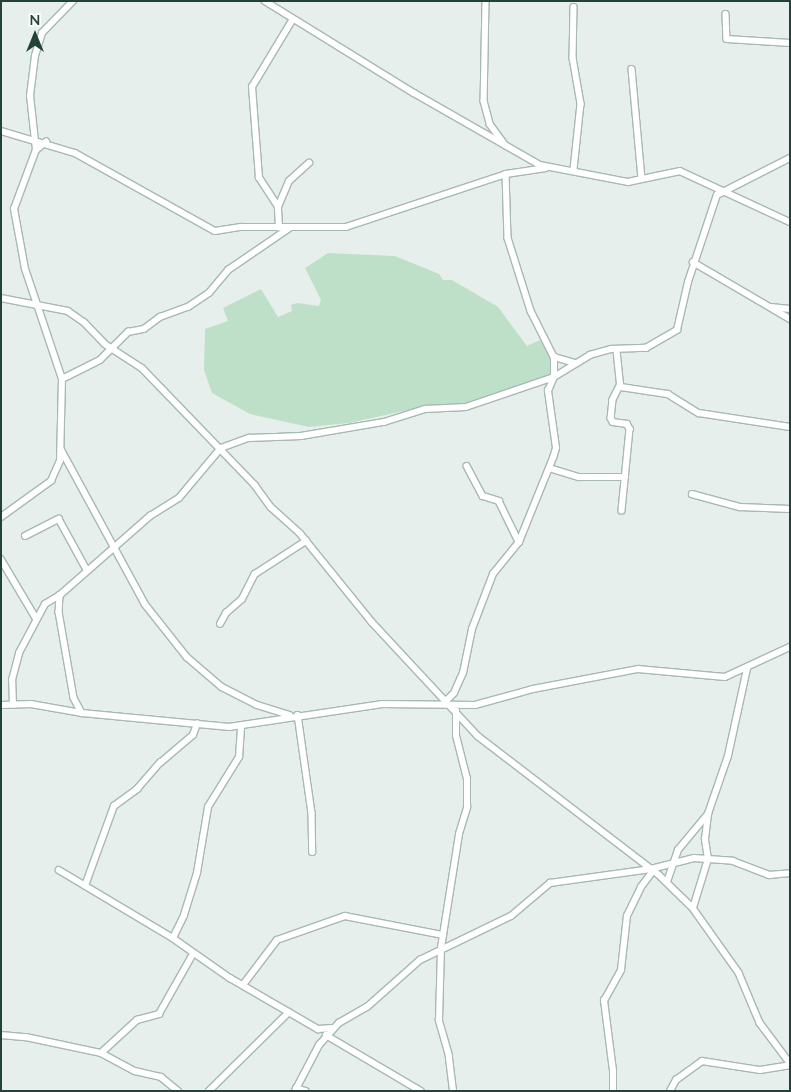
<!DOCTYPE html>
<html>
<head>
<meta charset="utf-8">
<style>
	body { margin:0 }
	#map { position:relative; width:791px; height:1092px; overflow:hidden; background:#e6efeb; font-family:Lato,sans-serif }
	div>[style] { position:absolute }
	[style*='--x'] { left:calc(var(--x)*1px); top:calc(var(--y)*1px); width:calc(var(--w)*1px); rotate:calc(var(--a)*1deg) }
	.green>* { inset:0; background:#bfe0c8 }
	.roads { filter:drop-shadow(1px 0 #a8b8b2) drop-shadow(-1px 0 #a8b8b2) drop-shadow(0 1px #a8b8b2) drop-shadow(0 -1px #a8b8b2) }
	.street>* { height:5.5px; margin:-2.75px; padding:0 2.75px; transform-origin:2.75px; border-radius:2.75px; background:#fff }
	span { translate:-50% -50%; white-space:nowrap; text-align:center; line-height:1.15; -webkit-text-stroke:4px #f7fbf9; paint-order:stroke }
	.frame { position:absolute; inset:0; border:2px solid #24423a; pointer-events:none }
	.north { position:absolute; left:10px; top:10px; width:50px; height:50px; -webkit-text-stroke:4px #f7fbf9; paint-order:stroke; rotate:0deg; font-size:14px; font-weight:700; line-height:20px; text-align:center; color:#24423a }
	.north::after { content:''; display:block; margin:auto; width:18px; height:22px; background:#24423a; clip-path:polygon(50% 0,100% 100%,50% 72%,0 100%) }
</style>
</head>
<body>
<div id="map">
	<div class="green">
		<div style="clip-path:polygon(328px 253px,395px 256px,439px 274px,443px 280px,452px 280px,498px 307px,527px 346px,540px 340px,549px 353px,552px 376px,448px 408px,413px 409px,349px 423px,309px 427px,250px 414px,212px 393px,204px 370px,205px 329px,228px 321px,223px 308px,261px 289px,278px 317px,292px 311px,291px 305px,297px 303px,319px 306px,321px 300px,305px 268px)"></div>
	</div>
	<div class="roads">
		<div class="street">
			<div style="--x:265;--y:1;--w:175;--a:31.7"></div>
			<div style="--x:414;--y:93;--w:145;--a:29.7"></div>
			<div style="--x:540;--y:165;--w:90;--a:10.9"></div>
			<div style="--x:628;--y:182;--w:53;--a:-11.9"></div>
			<div style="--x:680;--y:171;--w:121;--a:24.9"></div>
			<div style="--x:486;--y:1;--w:100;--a:91.1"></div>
			<div style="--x:484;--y:101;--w:24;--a:75"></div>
			<div style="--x:490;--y:124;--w:26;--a:54"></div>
			<div style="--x:574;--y:7;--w:51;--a:91.1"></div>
			<div style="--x:573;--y:58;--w:47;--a:80.1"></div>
			<div style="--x:581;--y:104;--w:65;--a:96.1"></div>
			<div style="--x:726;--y:14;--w:25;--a:88"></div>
			<div style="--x:727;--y:39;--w:63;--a:3.6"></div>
			<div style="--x:632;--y:69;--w:109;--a:84.8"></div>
			<div style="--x:1;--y:131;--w:77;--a:16.6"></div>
			<div style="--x:75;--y:153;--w:160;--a:29.1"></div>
			<div style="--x:215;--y:231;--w:26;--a:-9"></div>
			<div style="--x:241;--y:227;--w:105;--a:0"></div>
			<div style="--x:346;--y:227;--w:169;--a:-18.3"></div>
			<div style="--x:506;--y:174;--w:40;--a:-8.5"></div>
			<div style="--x:36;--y:150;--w:54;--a:-96.3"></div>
			<div style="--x:30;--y:96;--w:40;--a:-82.9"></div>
			<div style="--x:35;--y:56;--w:24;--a:-73"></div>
			<div style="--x:42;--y:33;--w:45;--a:-45.9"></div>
			<div style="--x:506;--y:174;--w:64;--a:88.2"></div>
			<div style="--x:508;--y:238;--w:77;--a:72.5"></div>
			<div style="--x:531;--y:311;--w:51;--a:63.4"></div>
			<div style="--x:554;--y:357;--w:22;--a:16"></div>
			<div style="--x:278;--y:207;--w:28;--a:-67"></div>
			<div style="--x:289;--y:181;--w:27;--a:-42"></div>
			<div style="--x:279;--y:228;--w:21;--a:-93"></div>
			<div style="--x:278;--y:207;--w:35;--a:-123"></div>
			<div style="--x:259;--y:178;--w:91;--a:-94.4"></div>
			<div style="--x:252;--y:87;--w:79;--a:-58.9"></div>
			<div style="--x:693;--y:262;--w:113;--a:30.4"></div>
			<div style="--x:1;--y:298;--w:68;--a:11"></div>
			<div style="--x:68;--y:311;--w:19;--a:35"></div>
			<div style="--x:84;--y:322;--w:30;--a:46"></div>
			<div style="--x:105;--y:344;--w:44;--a:33"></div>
			<div style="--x:142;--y:368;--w:163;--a:46"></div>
			<div style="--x:255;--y:485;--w:27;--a:54"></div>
			<div style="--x:271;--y:507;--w:39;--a:42"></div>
			<div style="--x:300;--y:533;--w:114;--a:51"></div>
			<div style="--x:372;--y:622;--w:156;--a:47.1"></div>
			<div style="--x:478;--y:736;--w:228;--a:37.5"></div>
			<div style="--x:659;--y:875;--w:47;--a:44.1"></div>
			<div style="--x:693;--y:908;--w:80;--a:54.7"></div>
			<div style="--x:739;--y:973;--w:54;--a:67.2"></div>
			<div style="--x:760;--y:1023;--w:50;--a:53.1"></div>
			<div style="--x:771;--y:307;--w:19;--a:6"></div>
			<div style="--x:617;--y:351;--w:36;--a:84"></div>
			<div style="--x:621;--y:387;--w:48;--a:8.5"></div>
			<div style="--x:668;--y:394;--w:36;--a:32"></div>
			<div style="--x:699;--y:413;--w:92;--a:8.7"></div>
			<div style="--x:62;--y:379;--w:42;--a:-26.6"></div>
			<div style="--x:100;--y:360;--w:40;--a:-45"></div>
			<div style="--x:128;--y:332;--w:16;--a:-11"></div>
			<div style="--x:144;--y:329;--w:20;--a:-37"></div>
			<div style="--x:160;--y:317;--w:30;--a:-20"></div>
			<div style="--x:188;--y:307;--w:25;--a:-34"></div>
			<div style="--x:209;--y:293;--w:30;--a:-50"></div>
			<div style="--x:228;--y:270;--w:73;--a:-34.3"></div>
			<div style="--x:620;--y:386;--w:16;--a:117"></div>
			<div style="--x:613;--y:400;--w:18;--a:96"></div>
			<div style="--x:611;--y:418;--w:4;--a:63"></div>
			<div style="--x:613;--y:422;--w:14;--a:8"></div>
			<div style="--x:627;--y:424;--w:6;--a:59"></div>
			<div style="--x:630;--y:429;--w:82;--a:95.6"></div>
			<div style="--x:61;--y:449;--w:176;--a:61.5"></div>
			<div style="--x:145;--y:604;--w:68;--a:51.6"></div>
			<div style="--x:187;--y:657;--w:46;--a:40.6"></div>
			<div style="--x:222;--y:687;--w:39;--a:27"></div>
			<div style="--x:257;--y:705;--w:34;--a:17"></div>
			<div style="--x:467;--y:466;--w:34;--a:62"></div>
			<div style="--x:483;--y:496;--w:17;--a:17"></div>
			<div style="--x:499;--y:501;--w:46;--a:64"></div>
			<div style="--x:549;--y:468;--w:31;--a:17"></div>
			<div style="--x:579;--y:477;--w:46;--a:0"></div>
			<div style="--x:692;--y:494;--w:50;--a:15.2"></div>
			<div style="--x:740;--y:507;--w:50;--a:2.3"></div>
			<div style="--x:1;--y:517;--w:62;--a:-35.8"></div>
			<div style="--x:51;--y:481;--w:22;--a:-66"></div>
			<div style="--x:60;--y:461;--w:82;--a:-88.6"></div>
			<div style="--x:62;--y:379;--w:116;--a:-108.6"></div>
			<div style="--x:25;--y:269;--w:61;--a:-100.4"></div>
			<div style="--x:14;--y:209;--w:63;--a:-69.6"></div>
			<div style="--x:36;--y:150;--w:13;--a:-39"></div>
			<div style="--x:25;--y:536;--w:38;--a:-27"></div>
			<div style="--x:59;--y:519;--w:58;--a:61.2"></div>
			<div style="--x:1;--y:559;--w:69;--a:59.3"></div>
			<div style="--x:60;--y:595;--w:17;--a:93"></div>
			<div style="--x:59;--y:612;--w:87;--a:80.1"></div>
			<div style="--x:74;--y:698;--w:17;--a:62"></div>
			<div style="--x:220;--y:624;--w:13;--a:-61"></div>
			<div style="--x:226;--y:613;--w:21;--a:-41"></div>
			<div style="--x:242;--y:599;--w:28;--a:-63"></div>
			<div style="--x:255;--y:574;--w:61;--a:-32.9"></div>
			<div style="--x:446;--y:701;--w:11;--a:-45"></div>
			<div style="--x:454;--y:693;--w:22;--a:-66"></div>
			<div style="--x:463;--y:673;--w:45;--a:-78.4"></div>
			<div style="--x:472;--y:629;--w:59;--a:-69.1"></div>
			<div style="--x:493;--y:574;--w:41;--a:-50.9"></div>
			<div style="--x:519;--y:542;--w:91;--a:-68"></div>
			<div style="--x:553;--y:458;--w:10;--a:-73"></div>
			<div style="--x:556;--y:448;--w:58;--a:-98"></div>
			<div style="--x:548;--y:391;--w:15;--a:-67"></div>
			<div style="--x:554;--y:377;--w:42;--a:-31.4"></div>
			<div style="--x:590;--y:355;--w:22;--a:-16"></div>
			<div style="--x:611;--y:349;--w:35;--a:-2"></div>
			<div style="--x:646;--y:348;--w:36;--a:-30"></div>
			<div style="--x:677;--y:330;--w:49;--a:-77.1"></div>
			<div style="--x:688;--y:282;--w:92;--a:-71.6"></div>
			<div style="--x:717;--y:195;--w:82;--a:-26.9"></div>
			<div style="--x:1;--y:705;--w:30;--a:-2"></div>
			<div style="--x:31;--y:704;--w:52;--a:10"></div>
			<div style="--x:82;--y:713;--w:148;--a:5.4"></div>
			<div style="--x:229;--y:727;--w:155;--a:-8.5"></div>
			<div style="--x:382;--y:704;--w:93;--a:0.6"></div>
			<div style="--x:475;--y:705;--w:60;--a:-15.4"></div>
			<div style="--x:533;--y:689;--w:107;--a:-10.8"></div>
			<div style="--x:638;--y:669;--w:87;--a:5.3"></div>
			<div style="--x:725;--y:677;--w:72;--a:-24.8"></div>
			<div style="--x:13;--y:705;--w:25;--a:-92"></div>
			<div style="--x:12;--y:680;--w:28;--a:-75"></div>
			<div style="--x:19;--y:653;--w:55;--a:-62"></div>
			<div style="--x:45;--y:604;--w:17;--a:-31"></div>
			<div style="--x:60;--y:595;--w:120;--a:-41.3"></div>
			<div style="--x:150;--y:516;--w:34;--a:-32"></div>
			<div style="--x:179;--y:498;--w:65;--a:-50"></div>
			<div style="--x:221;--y:448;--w:30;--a:-20"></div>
			<div style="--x:249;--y:438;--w:52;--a:-2.2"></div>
			<div style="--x:301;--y:436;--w:84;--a:-9.6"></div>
			<div style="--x:384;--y:422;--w:43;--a:-17.6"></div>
			<div style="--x:425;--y:409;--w:41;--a:-2.8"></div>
			<div style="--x:466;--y:407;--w:93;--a:-18.8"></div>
			<div style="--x:554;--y:377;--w:20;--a:-90"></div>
			<div style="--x:298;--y:715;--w:99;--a:81.9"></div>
			<div style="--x:312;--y:813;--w:39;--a:89"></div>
			<div style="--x:59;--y:870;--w:133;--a:30.8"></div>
			<div style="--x:173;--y:938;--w:70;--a:35.1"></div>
			<div style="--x:230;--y:978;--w:102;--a:30.1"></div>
			<div style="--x:318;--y:1029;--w:15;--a:-4"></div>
			<div style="--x:667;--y:882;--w:34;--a:-71"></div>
			<div style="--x:678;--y:850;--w:47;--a:-50.2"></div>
			<div style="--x:85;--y:886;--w:85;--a:-70.1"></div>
			<div style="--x:114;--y:806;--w:29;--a:-36"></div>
			<div style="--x:137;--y:789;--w:35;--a:-49"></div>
			<div style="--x:160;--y:763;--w:43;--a:-40.3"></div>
			<div style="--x:193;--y:735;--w:12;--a:-70"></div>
			<div style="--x:693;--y:908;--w:51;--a:-73"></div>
			<div style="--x:708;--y:859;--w:20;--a:-99"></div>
			<div style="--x:705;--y:839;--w:25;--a:-83"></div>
			<div style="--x:708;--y:814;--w:61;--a:-71"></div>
			<div style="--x:728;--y:756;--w:89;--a:-77.7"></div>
			<div style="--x:173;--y:938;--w:25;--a:-64"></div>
			<div style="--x:184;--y:915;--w:44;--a:-72.8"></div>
			<div style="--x:197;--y:873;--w:67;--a:-80.5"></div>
			<div style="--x:208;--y:807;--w:59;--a:-58.2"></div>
			<div style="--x:239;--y:757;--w:31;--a:-86"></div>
			<div style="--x:243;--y:985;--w:56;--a:-52.9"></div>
			<div style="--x:277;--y:940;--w:72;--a:-19.4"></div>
			<div style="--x:345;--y:916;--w:100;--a:11"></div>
			<div style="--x:1;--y:1035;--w:25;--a:5"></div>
			<div style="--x:26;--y:1037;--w:77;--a:12"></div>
			<div style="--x:101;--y:1053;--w:38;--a:28"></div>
			<div style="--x:135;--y:1071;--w:27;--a:13"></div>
			<div style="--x:161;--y:1077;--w:22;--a:39"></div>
			<div style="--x:326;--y:1035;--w:110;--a:30.5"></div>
			<div style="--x:101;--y:1053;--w:49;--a:-42.5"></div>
			<div style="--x:137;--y:1020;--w:23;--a:-15"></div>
			<div style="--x:159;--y:1014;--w:69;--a:-60.5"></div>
			<div style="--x:296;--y:1088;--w:10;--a:17"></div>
			<div style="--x:209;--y:1091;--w:112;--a:-44.6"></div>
			<div style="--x:295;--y:1091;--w:52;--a:-62.4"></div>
			<div style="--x:319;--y:1045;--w:30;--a:-48"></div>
			<div style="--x:339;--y:1023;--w:32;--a:-30"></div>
			<div style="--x:367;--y:1007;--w:71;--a:-41.6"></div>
			<div style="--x:420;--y:960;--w:101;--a:-25.8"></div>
			<div style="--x:511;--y:916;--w:51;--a:-40.2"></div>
			<div style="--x:550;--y:883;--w:102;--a:-7.9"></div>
			<div style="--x:651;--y:869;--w:44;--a:-14.3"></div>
			<div style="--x:694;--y:858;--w:39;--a:4"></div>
			<div style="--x:733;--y:861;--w:39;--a:21"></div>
			<div style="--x:769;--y:875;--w:21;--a:-5"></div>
			<div style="--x:453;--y:1091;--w:35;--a:-97"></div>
			<div style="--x:449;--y:1056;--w:37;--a:-106"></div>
			<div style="--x:439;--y:1020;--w:72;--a:-88.4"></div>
			<div style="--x:441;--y:948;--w:115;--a:-81"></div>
			<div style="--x:459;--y:834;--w:28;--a:-73"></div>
			<div style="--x:467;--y:807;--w:28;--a:-90"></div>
			<div style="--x:467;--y:779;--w:44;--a:-104.3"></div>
			<div style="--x:456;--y:736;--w:25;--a:-90"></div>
			<div style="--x:613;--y:1091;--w:20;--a:-90"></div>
			<div style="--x:613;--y:1071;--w:71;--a:-97.3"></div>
			<div style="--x:604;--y:1001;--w:35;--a:-61"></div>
			<div style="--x:621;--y:970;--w:54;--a:-83.7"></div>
			<div style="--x:627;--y:916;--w:32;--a:-64"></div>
			<div style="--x:641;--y:887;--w:20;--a:-53"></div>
			<div style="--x:670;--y:1091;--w:13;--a:-61"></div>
			<div style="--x:676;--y:1080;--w:32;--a:-36"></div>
			<div style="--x:702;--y:1061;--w:59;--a:8.8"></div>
			<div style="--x:760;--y:1070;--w:30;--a:-9"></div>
		</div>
	</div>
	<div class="frame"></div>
	<div class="north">N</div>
</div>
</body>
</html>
